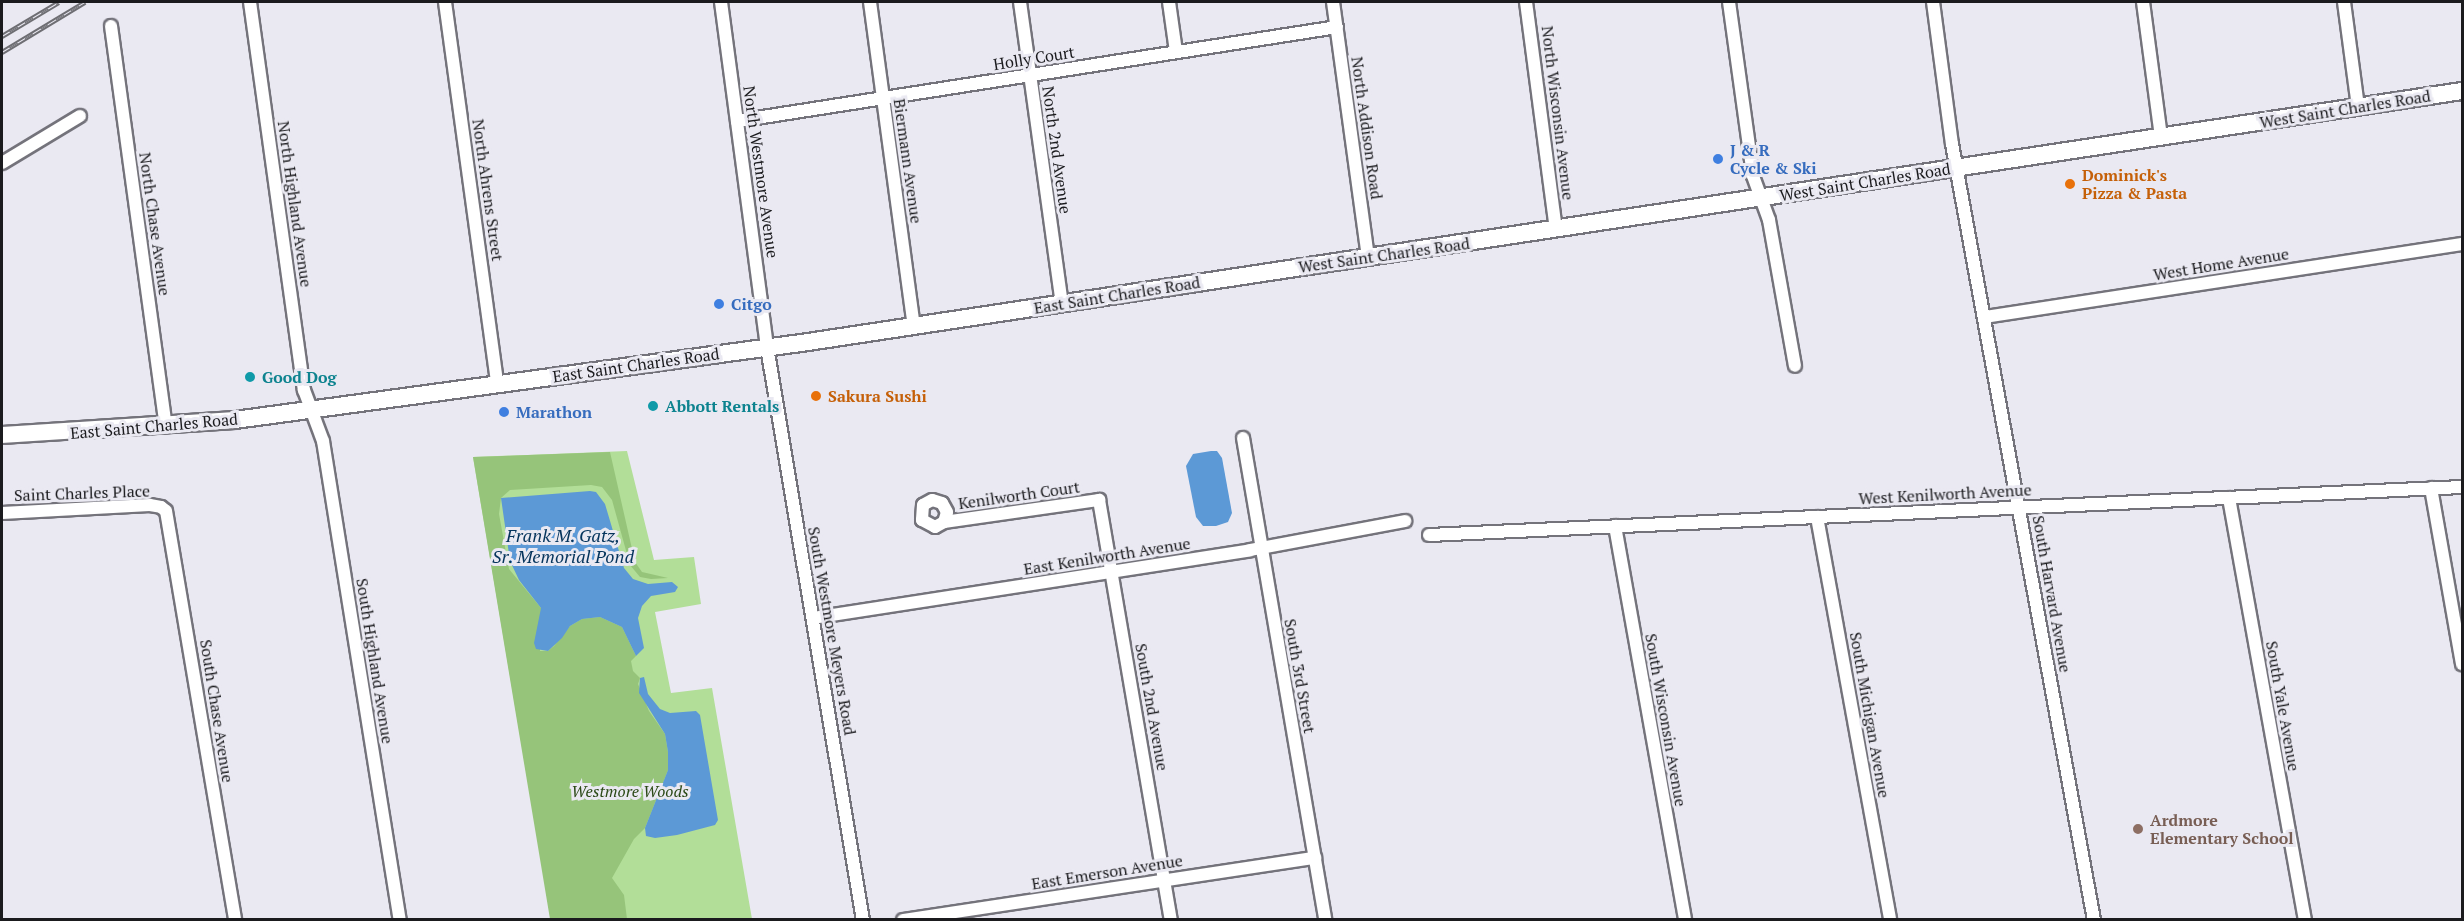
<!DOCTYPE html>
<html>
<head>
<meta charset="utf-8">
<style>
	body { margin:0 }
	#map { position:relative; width:2464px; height:921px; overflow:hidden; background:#eae9f2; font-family:"PT Serif",serif }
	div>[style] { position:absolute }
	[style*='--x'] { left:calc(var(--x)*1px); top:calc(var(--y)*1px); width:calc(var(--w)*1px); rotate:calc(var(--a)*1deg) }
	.green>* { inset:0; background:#b2de98 }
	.forest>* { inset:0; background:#96c47a }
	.water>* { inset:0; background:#5c99d6 }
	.roads { filter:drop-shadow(2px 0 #74737b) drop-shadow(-2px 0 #74737b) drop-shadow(0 2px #74737b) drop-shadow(0 -2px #74737b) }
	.minor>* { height:12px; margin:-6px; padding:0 6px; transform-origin:6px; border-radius:6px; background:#fff }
	.major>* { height:16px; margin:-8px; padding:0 8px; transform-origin:8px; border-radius:8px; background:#fff }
	.rail>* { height:5px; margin-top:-2.5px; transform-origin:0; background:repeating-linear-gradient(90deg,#eae9f2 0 9px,#6e6e73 0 18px); box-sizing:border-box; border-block:2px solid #6e6e73 }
	.dots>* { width:16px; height:16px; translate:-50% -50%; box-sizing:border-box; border:3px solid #eae9f2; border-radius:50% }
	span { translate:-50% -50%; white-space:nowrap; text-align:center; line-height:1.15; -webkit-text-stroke:6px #eae9f2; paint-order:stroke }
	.street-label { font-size:16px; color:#1b1b1e }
	.shop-label { font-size:16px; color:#366cbe; font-weight:700 }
	.left { translate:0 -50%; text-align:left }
	.food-label { font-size:16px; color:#c56008; font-weight:700 }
	.culture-label { font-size:16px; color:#0d838f; font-weight:700 }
	.park-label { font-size:16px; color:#2b4916; font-style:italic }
	.education-label { font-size:16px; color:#785e54; font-weight:700 }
	.water-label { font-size:18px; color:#05345c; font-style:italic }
	.frame { position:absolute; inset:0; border:3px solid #1b1b1e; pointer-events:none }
</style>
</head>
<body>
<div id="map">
	<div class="green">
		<div style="clip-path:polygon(627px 451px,654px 560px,694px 557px,701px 604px,655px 612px,671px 693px,712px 688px,752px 919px,551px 919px,473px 457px)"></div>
	</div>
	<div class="forest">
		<div style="clip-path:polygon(610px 452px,635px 562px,642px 572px,668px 578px,651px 579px,640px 577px,630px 565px,612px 500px,602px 487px,591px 485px,510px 490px,501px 498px,499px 514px,509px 569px,541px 608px,540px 651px,548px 651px,554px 646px,570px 626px,582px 619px,600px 617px,622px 627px,636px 656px,631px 661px,633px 671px,640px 678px,638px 684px,649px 711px,665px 734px,668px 752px,668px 770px,645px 828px,634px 839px,612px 878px,624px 895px,627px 919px,550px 919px,473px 457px)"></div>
	</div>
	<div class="water">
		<div style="clip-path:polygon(1211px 451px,1217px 451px,1222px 458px,1232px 513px,1228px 522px,1216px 526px,1203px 526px,1196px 517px,1186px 466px,1193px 454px)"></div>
		<div style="clip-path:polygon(590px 491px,596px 492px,605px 504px,624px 568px,633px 579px,648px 584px,672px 582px,678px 587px,675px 592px,651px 596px,642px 606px,638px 618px,644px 648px,636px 656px,622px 627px,600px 617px,582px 619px,570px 626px,562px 638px,548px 651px,536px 649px,534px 643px,541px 608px,519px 580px,510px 561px,501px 498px)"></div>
		<div style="clip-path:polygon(644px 677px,648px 694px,660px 709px,670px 713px,696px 711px,700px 715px,718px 820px,715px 825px,677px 835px,655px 838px,646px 836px,645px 828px,668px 770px,668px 752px,665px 734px,639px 693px,640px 678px)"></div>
	</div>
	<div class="roads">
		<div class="minor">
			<div style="--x:250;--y:2;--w:392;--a:82.1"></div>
			<div style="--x:304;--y:390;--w:54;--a:69.6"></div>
			<div style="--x:323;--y:441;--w:485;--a:80.9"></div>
			<div style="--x:445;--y:2;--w:386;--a:82.2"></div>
			<div style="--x:721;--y:2;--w:348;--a:82.4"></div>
			<div style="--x:767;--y:347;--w:581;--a:80.49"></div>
			<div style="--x:870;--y:2;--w:327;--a:82.3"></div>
			<div style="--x:1020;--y:2;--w:305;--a:82.1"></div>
			<div style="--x:1169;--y:2;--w:50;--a:82"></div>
			<div style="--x:1333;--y:2;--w:258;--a:82.2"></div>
			<div style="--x:1526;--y:2;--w:230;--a:82.5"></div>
			<div style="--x:1729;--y:2;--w:176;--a:82.1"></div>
			<div style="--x:1753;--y:176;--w:47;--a:70"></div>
			<div style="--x:1769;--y:220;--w:148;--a:79.9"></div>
			<div style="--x:1933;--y:2;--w:143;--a:82.4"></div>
			<div style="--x:1952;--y:144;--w:789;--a:79.63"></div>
			<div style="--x:2143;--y:2;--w:136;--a:82.4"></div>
			<div style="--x:2344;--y:2;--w:106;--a:82.4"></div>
			<div style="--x:111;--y:26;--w:404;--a:82.2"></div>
			<div style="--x:737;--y:121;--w:607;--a:-8.9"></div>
			<div style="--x:2;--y:163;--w:91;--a:-31.1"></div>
			<div style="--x:1985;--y:317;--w:483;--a:-8.7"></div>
			<div style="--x:1243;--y:438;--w:489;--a:80.3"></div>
			<div style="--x:2431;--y:488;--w:179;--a:80"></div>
			<div style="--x:2229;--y:498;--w:429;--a:79.8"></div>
			<div style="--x:2;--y:513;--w:148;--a:-3.1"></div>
			<div style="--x:150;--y:505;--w:11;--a:10"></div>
			<div style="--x:161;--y:507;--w:6;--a:39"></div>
			<div style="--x:166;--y:511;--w:415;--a:80.4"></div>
			<div style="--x:1817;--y:517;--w:410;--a:79.7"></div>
			<div style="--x:944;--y:522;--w:10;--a:-73"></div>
			<div style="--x:947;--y:512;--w:10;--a:-119"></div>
			<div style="--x:942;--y:503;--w:10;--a:-163"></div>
			<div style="--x:932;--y:500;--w:10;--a:151"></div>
			<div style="--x:923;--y:505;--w:15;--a:94"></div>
			<div style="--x:922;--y:520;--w:15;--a:28"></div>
			<div style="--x:935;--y:527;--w:10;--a:-29"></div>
			<div style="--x:944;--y:522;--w:157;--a:-8.1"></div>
			<div style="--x:1099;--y:500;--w:426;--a:80.3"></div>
			<div style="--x:1615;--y:526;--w:400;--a:79.9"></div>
			<div style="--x:1429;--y:535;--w:1034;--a:-2.66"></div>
			<div style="--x:813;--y:618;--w:442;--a:-8.8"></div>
			<div style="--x:1250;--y:550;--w:158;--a:-10.6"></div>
			<div style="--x:903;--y:920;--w:417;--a:-8.6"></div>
		</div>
		<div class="major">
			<div style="--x:2;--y:435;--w:233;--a:-3.7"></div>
			<div style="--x:235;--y:420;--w:578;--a:-7.75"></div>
			<div style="--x:808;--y:342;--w:1673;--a:-8.63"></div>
		</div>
	</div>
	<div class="rail">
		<div style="--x:2;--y:36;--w:66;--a:-30.8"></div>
		<div style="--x:2;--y:52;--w:97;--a:-31.1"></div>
	</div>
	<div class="dots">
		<div style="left:1718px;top:159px;background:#3f7fe0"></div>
		<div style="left:2070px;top:184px;background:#e8710a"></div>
		<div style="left:719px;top:304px;background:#3f7fe0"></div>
		<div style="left:250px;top:377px;background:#0f9aa8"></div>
		<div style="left:816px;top:396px;background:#e8710a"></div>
		<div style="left:653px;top:406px;background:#0f9aa8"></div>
		<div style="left:504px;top:412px;background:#3f7fe0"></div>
		<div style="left:2138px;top:829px;background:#8d6e63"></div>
	</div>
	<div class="street-label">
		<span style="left:1034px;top:58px;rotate:-9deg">Holly Court</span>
		<span style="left:2345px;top:109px;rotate:-9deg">West Saint Charles Road</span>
		<span style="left:1558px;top:113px;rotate:83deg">North Wisconsin Avenue</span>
		<span style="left:1367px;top:128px;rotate:82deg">North Addison Road</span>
		<span style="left:1057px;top:150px;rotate:82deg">North 2nd Avenue</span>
		<span style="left:908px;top:161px;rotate:82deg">Biermann Avenue</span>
		<span style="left:761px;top:172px;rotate:82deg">North Westmore Avenue</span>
		<span style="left:1865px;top:182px;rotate:-9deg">West Saint Charles Road</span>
		<span style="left:488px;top:190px;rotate:82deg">North Ahrens Street</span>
		<span style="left:295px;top:204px;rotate:82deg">North Highland Avenue</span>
		<span style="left:155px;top:224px;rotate:82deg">North Chase Avenue</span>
		<span style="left:1384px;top:255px;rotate:-8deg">West Saint Charles Road</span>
		<span style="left:2221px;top:264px;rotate:-9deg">West Home Avenue</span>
		<span style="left:1117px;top:295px;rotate:-9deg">East Saint Charles Road</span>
		<span style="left:636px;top:365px;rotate:-8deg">East Saint Charles Road</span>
		<span style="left:154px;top:426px;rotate:-5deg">East Saint Charles Road</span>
		<span style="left:82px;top:493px;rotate:-2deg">Saint Charles Place</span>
		<span style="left:1945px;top:494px;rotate:-3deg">West Kenilworth Avenue</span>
		<span style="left:1019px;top:495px;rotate:-8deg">Kenilworth Court</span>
		<span style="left:1107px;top:556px;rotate:-9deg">East Kenilworth Avenue</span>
		<span style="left:2052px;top:594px;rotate:80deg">South Harvard Avenue</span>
		<span style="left:832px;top:631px;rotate:80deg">South Westmore Meyers Road</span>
		<span style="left:375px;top:661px;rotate:81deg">South Highland Avenue</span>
		<span style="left:1300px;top:676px;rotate:80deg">South 3rd Street</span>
		<span style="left:2283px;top:706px;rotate:80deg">South Yale Avenue</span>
		<span style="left:1152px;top:707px;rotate:80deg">South 2nd Avenue</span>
		<span style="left:217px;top:711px;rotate:81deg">South Chase Avenue</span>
		<span style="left:1870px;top:715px;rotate:80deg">South Michigan Avenue</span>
		<span style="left:1666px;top:720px;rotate:80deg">South Wisconsin Avenue</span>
		<span style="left:1107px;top:872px;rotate:-9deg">East Emerson Avenue</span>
	</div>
	<div class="shop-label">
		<span class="left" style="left:1730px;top:159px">J &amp; R<br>Cycle &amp; Ski</span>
		<span class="left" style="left:731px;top:304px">Citgo</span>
		<span class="left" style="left:516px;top:412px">Marathon</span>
	</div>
	<div class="food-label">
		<span class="left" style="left:2082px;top:184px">Dominick's<br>Pizza &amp; Pasta</span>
		<span class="left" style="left:828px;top:396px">Sakura Sushi</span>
	</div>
	<div class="culture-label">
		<span class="left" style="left:262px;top:377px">Good Dog</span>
		<span class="left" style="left:665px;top:406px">Abbott Rentals</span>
	</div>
	<div class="park-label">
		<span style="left:630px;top:791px">Westmore Woods</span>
	</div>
	<div class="education-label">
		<span class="left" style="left:2150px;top:829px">Ardmore<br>Elementary School</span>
	</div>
	<div class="water-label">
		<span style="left:563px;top:546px">Frank M. Gatz,<br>Sr. Memorial Pond</span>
	</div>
	<div class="frame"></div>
</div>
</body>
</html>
